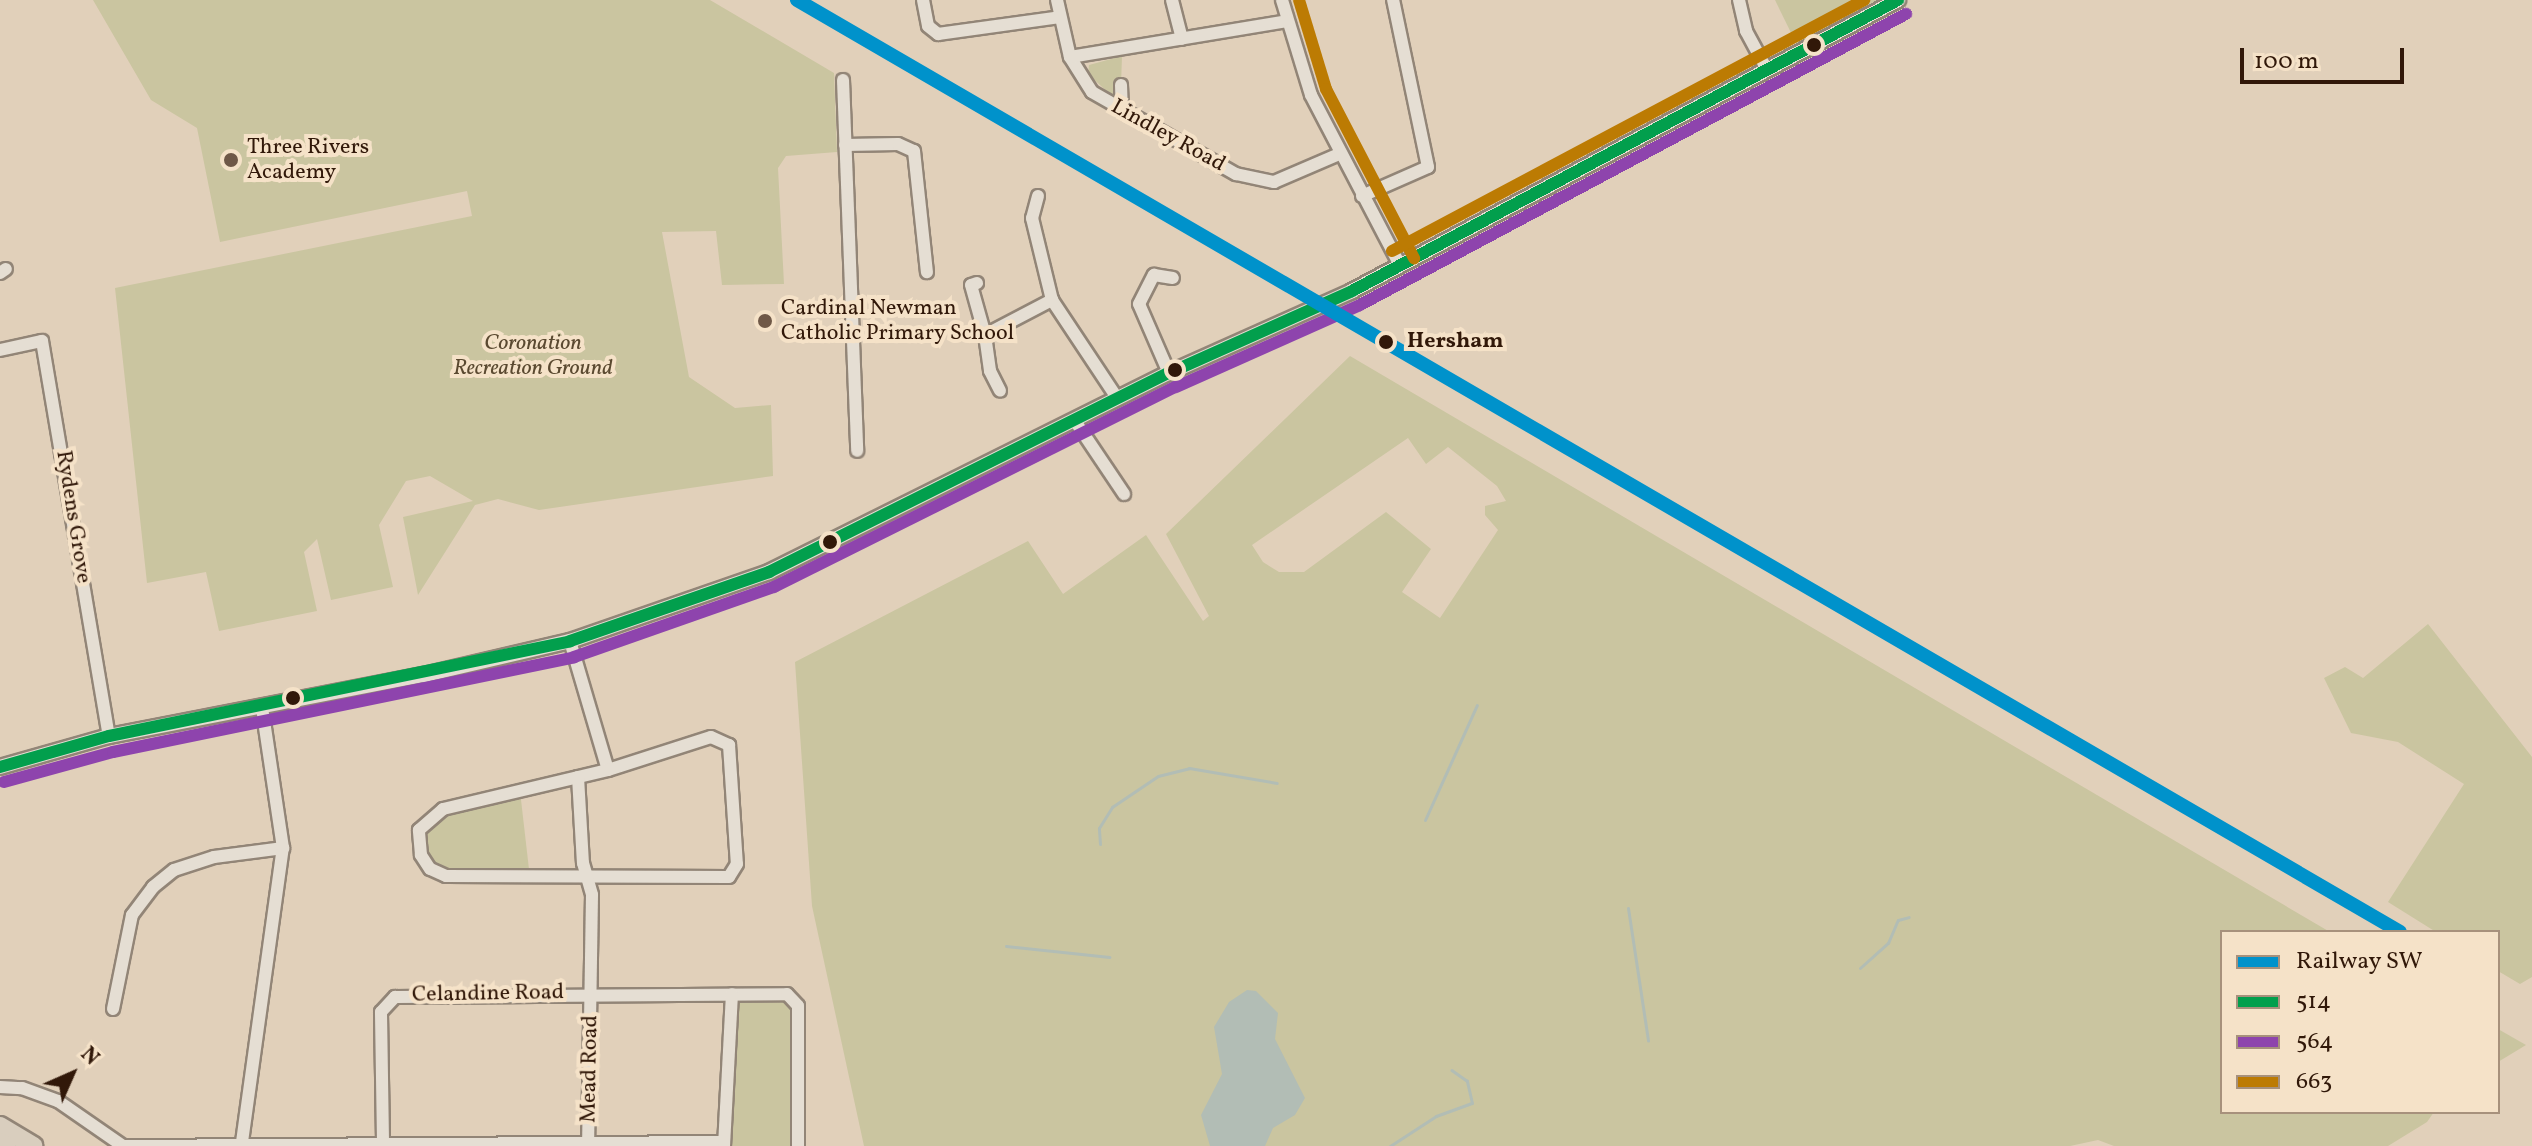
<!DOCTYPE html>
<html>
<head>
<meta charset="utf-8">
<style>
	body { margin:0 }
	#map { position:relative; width:2532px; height:1146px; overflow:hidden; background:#e1d0ba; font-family:Vollkorn,serif }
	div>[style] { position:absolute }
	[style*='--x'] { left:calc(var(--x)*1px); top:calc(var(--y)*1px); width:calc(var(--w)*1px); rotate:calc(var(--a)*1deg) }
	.green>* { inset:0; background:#cac5a0 }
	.water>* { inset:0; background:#b2bdb5 }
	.stream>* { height:3px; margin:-1.5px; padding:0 1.5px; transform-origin:1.5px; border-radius:1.5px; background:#b2bdb5 }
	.roads { filter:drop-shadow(2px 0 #928577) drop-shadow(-2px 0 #928577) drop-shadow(0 2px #928577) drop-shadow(0 -2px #928577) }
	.minor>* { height:12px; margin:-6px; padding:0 6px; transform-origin:6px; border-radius:6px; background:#e5ded3 }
	.tertiary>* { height:14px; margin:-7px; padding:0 7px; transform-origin:7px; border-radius:7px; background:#e5ded3 }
	.primary>* { height:18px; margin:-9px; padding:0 9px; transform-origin:9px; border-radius:9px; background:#d9cebe }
	.bus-1>* { height:12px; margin:-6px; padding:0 6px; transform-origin:6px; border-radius:6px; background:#029f4d }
	.bus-2>* { height:12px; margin:-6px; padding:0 6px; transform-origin:6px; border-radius:6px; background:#8e44ad }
	.bus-3>* { height:12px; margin:-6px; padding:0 6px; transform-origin:6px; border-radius:6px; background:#bc7b03 }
	.rail-1>* { height:14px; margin:-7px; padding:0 7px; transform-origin:7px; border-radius:7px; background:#0092cb }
	.dots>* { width:22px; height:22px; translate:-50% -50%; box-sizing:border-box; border:4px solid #f5e2c8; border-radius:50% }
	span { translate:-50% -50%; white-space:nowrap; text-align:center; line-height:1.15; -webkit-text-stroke:8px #f5e2c8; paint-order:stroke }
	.street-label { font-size:22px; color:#311809 }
	.poi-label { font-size:22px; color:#311809 }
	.left { translate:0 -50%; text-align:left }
	.stop-label { font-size:22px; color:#311809; font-weight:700 }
	.park-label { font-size:22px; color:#5a4930; font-style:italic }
	.legend { position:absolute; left:2220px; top:930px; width:280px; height:184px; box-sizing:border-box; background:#f5e2c8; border:2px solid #a7917c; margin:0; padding:10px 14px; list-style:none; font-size:24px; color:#311809 }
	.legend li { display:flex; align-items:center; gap:16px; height:40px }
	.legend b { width:40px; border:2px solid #a7917c }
	.north { position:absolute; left:32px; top:1034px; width:80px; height:80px; -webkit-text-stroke:6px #f5e2c8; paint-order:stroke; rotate:45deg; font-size:22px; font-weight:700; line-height:32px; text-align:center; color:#311809 }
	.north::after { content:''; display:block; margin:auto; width:28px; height:36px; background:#311809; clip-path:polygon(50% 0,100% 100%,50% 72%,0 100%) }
	.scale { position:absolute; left:2240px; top:48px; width:164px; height:36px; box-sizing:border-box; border:4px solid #311809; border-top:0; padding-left:10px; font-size:24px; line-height:28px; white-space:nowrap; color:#311809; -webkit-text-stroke:6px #f5e2c8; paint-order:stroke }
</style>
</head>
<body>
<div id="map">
	<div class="green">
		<div style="clip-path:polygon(93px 0,710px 0,834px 73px,837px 152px,786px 156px,778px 168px,784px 284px,722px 285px,716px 231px,662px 232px,689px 377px,735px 408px,771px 405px,773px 476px,539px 510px,498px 499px,475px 505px,418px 595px,403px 517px,473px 501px,430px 476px,406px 481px,379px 525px,393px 587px,331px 600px,317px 539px,304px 552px,317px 611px,219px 631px,206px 572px,147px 583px,115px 288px,472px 216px,467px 191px,220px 242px,197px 128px,151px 100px)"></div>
		<div style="clip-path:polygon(1775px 0,1882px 0,1797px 45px)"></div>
		<div style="clip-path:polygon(1122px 56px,1121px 85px,1113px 97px,1088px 74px,1089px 65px)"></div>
		<div style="clip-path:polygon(evenodd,1350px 356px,2330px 932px,2222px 932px,2222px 1112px,2434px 1112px,2427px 1122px,2388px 1146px,2114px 1146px,2098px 1140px,2070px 1146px,864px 1146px,812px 906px,795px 662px,1028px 541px,1063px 594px,1146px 535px,1203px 621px,1209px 616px,1166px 534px,1350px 356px,1408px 438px,1426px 464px,1448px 447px,1497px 486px,1506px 501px,1485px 506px,1485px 515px,1498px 530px,1440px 618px,1402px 592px,1431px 549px,1386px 512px,1304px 572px,1279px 572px,1263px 562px,1252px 545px,1408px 438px)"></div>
		<div style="clip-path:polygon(2428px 624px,2532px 757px,2532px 977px,2520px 984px,2498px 971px,2498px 932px,2436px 932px,2388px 902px,2464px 784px,2398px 742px,2351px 733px,2324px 678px,2345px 667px,2363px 678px)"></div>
		<div style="clip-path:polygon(520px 791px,530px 878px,430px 869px,419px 830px,427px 818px)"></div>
		<div style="clip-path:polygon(732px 994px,793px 996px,798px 1146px,724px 1146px)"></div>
		<div style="clip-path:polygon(2498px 1029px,2526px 1045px,2498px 1062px)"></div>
	</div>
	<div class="water">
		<div style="clip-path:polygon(1247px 990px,1256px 991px,1278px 1013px,1275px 1039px,1305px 1098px,1295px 1115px,1273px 1128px,1265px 1146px,1210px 1146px,1201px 1115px,1222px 1074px,1214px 1027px,1229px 1002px)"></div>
	</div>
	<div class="stream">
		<div style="--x:1425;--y:820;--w:126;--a:-65.7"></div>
		<div style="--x:1100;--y:844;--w:16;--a:-94"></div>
		<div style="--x:1099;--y:828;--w:25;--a:-58"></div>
		<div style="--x:1112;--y:807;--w:55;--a:-34"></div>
		<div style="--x:1158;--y:776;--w:32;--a:-14"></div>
		<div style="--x:1189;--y:768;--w:89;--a:9.7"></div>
		<div style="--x:1628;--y:908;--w:134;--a:81.4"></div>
		<div style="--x:1006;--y:946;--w:104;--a:6.1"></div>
		<div style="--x:1860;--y:968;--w:38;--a:-42"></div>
		<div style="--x:1888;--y:943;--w:25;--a:-67"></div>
		<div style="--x:1898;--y:920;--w:11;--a:-15"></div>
		<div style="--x:1390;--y:1146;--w:55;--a:-33.1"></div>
		<div style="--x:1436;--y:1116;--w:38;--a:-20"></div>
		<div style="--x:1472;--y:1103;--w:23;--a:-103"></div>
		<div style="--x:1467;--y:1081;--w:19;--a:-145"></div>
	</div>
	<div class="roads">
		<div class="minor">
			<div style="--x:923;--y:0;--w:26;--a:79"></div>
			<div style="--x:928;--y:26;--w:13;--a:39"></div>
			<div style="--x:938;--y:34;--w:123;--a:-7.9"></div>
			<div style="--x:1057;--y:0;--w:58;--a:77.2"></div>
			<div style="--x:1070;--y:57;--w:41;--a:57.8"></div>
			<div style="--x:1092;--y:92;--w:166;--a:29.7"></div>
			<div style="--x:1236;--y:174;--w:39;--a:12"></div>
			<div style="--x:1274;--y:182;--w:71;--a:-23.3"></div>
			<div style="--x:1172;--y:0;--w:40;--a:75.6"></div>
			<div style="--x:1282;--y:0;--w:99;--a:73"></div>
			<div style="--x:1311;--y:95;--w:192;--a:62.4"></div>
			<div style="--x:1739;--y:0;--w:32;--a:77"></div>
			<div style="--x:1746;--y:31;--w:42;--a:61.6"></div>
			<div style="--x:1070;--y:57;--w:220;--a:-9.4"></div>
			<div style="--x:843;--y:80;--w:371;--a:87.8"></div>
			<div style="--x:1121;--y:85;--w:26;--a:88"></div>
			<div style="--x:845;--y:145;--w:53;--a:-1.1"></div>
			<div style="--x:898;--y:144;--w:17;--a:24"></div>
			<div style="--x:914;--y:151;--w:122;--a:83.9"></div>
			<div style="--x:1038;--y:196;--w:23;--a:105"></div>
			<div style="--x:1032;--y:218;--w:84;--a:76.3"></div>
			<div style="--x:1052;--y:300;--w:118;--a:56.4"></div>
			<div style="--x:1362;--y:196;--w:72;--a:-23.7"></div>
			<div style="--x:1428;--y:167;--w:171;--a:-101.8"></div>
			<div style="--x:0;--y:273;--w:7;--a:-34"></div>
			<div style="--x:977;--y:283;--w:6;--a:162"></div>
			<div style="--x:971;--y:285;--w:52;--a:74.4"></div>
			<div style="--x:985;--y:335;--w:76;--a:-27.6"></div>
			<div style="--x:985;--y:335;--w:36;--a:82"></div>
			<div style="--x:990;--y:371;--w:22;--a:63"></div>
			<div style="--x:0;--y:350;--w:43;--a:-12.1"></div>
			<div style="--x:42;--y:341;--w:401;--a:80.4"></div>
			<div style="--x:1169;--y:373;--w:75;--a:-113.5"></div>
			<div style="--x:1139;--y:304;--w:33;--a:-63"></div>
			<div style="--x:1154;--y:275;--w:19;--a:9"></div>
			<div style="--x:1075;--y:421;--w:88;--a:56.1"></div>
			<div style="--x:570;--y:641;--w:134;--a:73.6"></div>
			<div style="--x:711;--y:737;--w:20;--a:24"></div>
			<div style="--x:729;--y:745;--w:119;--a:86.2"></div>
			<div style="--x:737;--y:864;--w:15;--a:122"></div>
			<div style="--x:729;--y:877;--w:283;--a:-179.8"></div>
			<div style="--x:446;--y:876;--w:17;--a:-156"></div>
			<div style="--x:430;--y:869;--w:17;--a:-123"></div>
			<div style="--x:421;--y:855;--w:25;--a:-95"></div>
			<div style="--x:419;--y:830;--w:32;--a:-41"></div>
			<div style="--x:443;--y:809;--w:170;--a:-13.3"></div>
			<div style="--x:608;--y:770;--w:108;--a:-17.8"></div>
			<div style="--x:578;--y:777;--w:86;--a:86.7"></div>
			<div style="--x:583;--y:863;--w:33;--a:74"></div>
			<div style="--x:592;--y:895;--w:251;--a:90.9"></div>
			<div style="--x:113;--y:1009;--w:96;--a:-78.6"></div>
			<div style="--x:132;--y:915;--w:35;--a:-53"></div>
			<div style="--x:153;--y:887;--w:27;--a:-39"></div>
			<div style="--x:174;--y:870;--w:42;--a:-18"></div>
			<div style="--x:214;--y:857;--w:70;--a:-7.4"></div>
			<div style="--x:0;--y:1087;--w:22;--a:3"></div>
			<div style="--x:22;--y:1088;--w:38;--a:20"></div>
			<div style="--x:58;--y:1101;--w:79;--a:34.7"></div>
			<div style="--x:383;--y:1141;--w:129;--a:-90.9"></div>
			<div style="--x:381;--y:1012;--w:21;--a:-47"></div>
			<div style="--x:395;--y:997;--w:392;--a:-0.4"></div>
			<div style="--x:787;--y:994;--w:16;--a:47"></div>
			<div style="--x:798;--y:1006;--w:140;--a:90"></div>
			<div style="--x:242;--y:1142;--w:297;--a:-82.1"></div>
			<div style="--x:283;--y:848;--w:143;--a:-98.5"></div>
			<div style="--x:123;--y:1146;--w:601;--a:-0.38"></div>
			<div style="--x:724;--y:1146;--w:152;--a:-87"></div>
		</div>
		<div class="tertiary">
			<div style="--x:0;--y:767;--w:113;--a:-15.9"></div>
			<div style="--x:109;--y:736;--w:321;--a:-11"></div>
			<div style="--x:424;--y:675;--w:150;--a:-13.1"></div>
			<div style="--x:570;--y:641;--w:211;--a:-19.1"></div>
			<div style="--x:769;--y:572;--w:447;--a:-26.5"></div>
			<div style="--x:1169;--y:373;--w:201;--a:-24.1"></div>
			<div style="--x:1352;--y:291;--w:619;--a:-28.06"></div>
		</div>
		<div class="primary">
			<div style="--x:0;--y:1126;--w:39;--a:31"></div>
			<div style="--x:0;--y:1142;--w:8;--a:30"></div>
		</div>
	</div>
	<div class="bus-1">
		<div style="--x:0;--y:767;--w:113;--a:-15.9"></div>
		<div style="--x:109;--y:736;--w:471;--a:-11.6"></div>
		<div style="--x:570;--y:641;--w:211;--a:-19.1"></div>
		<div style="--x:769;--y:572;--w:447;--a:-26.5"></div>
		<div style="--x:1169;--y:373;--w:201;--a:-24.1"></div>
		<div style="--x:1352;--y:291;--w:619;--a:-28.06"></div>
	</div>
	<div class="bus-2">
		<div style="--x:4;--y:782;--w:113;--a:-15.4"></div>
		<div style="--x:113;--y:752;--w:471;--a:-11.6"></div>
		<div style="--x:574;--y:657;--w:212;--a:-19.3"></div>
		<div style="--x:774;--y:587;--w:449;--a:-26.5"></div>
		<div style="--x:1176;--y:387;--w:201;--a:-24"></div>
		<div style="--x:1360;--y:305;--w:619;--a:-28.06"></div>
	</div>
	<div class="bus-3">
		<div style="--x:1299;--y:0;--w:93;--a:73.1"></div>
		<div style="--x:1326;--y:89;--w:191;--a:62.5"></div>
		<div style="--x:1392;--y:251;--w:535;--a:-28"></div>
	</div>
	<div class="rail-1">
		<div style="--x:797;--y:0;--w:1854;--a:30.17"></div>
	</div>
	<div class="dots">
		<div style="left:1814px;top:45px;background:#311809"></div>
		<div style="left:231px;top:160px;background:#6f5847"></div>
		<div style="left:765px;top:321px;background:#6f5847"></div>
		<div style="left:1386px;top:342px;background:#311809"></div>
		<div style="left:1175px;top:370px;background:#311809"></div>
		<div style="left:830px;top:542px;background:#311809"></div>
		<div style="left:293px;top:698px;background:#311809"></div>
	</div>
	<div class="street-label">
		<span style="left:1168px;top:136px;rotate:29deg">Lindley Road</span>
		<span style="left:73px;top:517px;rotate:81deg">Rydens Grove</span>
		<span style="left:488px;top:994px;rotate:-1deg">Celandine Road</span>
		<span style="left:590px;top:1069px;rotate:-89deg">Mead Road</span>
	</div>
	<div class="poi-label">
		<span class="left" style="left:247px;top:160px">Three Rivers<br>Academy</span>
		<span class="left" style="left:781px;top:321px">Cardinal Newman<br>Catholic Primary School</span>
	</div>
	<div class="stop-label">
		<span class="left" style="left:1407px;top:342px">Hersham</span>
	</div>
	<div class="park-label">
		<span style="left:533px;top:356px">Coronation<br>Recreation Ground</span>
	</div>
	<ul class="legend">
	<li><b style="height:10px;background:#0092cb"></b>Railway SW</li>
	<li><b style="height:10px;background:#029f4d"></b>514</li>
	<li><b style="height:10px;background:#8e44ad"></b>564</li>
	<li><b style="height:10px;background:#bc7b03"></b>663</li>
	</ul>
	<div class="north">N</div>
	<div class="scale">100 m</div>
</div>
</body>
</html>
